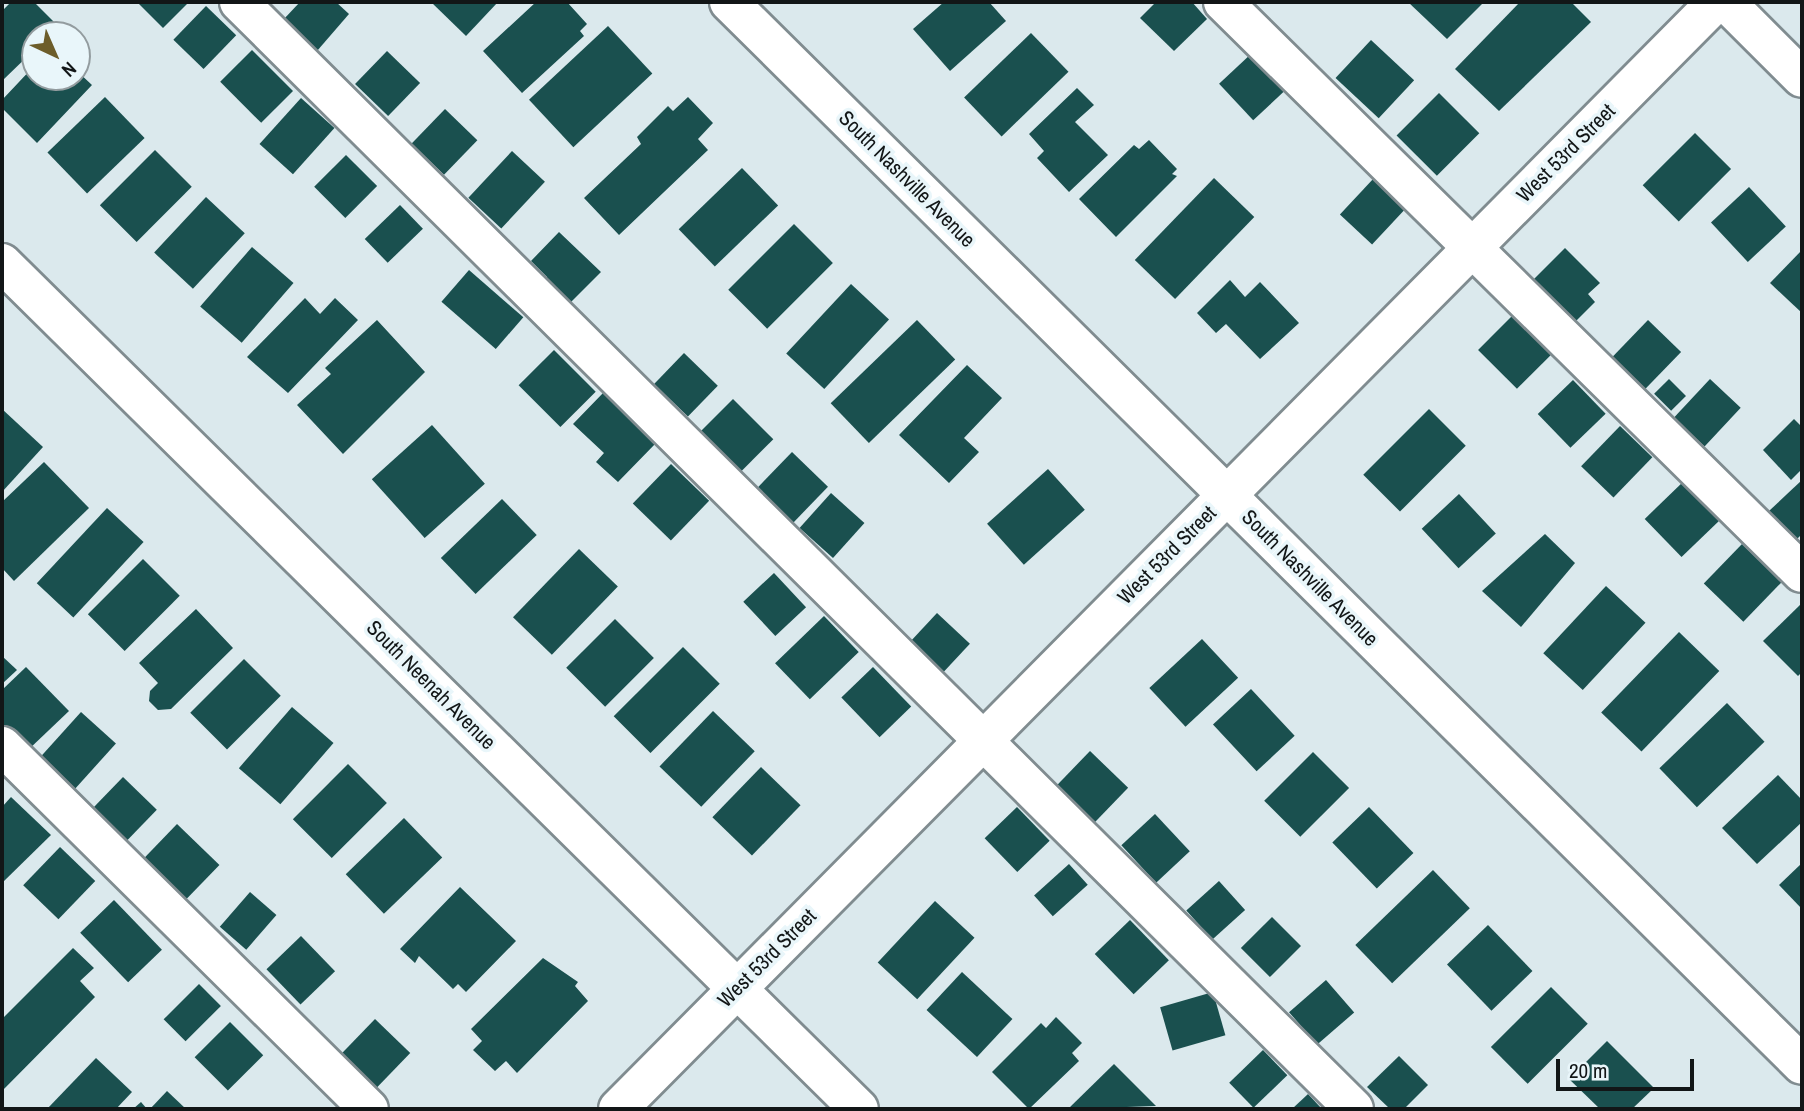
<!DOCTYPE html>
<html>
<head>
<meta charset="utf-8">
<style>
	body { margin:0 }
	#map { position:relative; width:1804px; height:1111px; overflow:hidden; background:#dbe9ed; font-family:"Archivo Narrow",sans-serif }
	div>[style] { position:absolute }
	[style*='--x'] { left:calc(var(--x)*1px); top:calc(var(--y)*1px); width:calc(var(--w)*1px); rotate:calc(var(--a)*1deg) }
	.building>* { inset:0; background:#1a504f; transform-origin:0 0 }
	.roads { filter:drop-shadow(2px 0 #808c90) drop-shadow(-2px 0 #808c90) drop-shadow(0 2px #808c90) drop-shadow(0 -2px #808c90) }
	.minor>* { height:38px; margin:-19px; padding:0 19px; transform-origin:19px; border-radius:19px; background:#fff }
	span { translate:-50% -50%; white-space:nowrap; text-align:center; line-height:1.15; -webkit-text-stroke:7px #e9f6fa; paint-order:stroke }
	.street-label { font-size:21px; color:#121617 }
	.frame { position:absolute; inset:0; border:4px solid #121617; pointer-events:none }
	.north { position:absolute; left:21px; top:21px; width:70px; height:70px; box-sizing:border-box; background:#e9f6fa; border:2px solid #939c9f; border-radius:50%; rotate:136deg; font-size:19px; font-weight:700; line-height:28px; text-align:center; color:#121617 }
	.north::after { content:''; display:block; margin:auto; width:24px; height:32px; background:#6d5d2a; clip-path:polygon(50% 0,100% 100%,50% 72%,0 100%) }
	.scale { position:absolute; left:1556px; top:1059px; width:138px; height:32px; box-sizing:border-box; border:4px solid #121617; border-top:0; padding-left:9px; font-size:21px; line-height:24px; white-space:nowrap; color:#121617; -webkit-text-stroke:5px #e9f6fa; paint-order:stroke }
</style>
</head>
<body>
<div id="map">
	<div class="building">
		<div style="clip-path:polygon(11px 2px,34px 2px,58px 26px,49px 35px,35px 35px,35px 49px,2px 81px,2px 11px)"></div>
		<div style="clip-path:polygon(137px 2px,189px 2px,163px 28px)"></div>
		<div style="clip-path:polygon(300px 2px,336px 2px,349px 14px,317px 51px,283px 20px)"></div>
		<div style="clip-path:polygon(431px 2px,498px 2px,466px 36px)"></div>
		<div style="clip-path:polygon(536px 2px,567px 2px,587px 24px,580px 31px,584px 36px,522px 93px,483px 51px)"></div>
		<div style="clip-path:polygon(944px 2px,989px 2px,1006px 21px,950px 71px,913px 29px)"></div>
		<div style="clip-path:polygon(1156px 2px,1192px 2px,1207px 19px,1174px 51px,1140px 18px)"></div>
		<div style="clip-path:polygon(1408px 2px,1484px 2px,1447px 39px)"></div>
		<div style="clip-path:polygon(1520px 2px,1571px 2px,1591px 22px,1499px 111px,1455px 69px)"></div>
		<div style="left:206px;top:6px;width:42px;height:47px;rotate:44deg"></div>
		<div style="left:608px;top:26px;width:65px;height:108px;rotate:47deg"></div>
		<div style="left:1031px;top:33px;width:54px;height:93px;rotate:46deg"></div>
		<div style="left:1371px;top:40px;width:59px;height:52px;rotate:43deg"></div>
		<div style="left:252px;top:50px;width:58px;height:45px;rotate:45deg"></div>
		<div style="left:387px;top:51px;width:46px;height:46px;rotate:44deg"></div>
		<div style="left:1252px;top:53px;width:50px;height:45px;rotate:47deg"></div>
		<div style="clip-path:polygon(35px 65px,35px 77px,77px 77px,77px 71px,92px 85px,37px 143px,2px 108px,2px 100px)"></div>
		<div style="clip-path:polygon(1077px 88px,1094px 105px,1075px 122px,1108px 155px,1069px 192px,1037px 158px,1044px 151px,1029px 134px)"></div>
		<div style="left:1439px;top:93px;width:57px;height:60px;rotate:45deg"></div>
		<div style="left:105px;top:97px;width:57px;height:80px;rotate:46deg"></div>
		<div style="clip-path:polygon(688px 97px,713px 123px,698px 139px,708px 150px,619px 235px,584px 198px,641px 144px,637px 137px,668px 106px,673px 111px)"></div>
		<div style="left:301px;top:98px;width:45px;height:62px;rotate:42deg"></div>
		<div style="left:445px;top:109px;width:45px;height:48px;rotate:44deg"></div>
		<div style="left:1695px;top:133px;width:51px;height:74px;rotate:45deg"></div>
		<div style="clip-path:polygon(1149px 140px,1177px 169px,1172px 174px,1177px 176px,1116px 237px,1079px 199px,1134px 145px,1139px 149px)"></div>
		<div style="left:155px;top:150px;width:52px;height:78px;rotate:45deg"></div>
		<div style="left:512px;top:151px;width:45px;height:64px;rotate:43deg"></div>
		<div style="left:346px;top:155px;width:44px;height:45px;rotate:45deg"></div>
		<div style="left:742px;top:168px;width:52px;height:88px;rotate:46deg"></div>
		<div style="left:1214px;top:178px;width:56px;height:114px;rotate:44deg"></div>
		<div style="left:1374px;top:178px;width:44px;height:50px;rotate:43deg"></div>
		<div style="left:1749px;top:187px;width:54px;height:52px;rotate:47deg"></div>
		<div style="left:206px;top:197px;width:53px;height:76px;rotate:43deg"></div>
		<div style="left:400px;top:205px;width:33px;height:49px;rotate:46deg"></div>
		<div style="left:794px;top:224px;width:55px;height:93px;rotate:45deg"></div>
		<div style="clip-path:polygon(559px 232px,601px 272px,567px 306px,543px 283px,547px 277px,531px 261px)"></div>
		<div style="left:252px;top:247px;width:55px;height:79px;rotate:41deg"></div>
		<div style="clip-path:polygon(1565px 248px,1600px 283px,1588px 294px,1595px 302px,1575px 322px,1532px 281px)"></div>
		<div style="clip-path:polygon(1802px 250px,1802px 313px,1770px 283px)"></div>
		<div style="left:469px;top:270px;width:72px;height:42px;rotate:41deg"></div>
		<div style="clip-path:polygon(1230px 280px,1245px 297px,1260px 282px,1299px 323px,1260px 359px,1226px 324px,1216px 333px,1197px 313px)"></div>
		<div style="left:851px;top:284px;width:52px;height:95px;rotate:43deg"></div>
		<div style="clip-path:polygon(305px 298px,320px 314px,335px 298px,358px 320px,288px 393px,247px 357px)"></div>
		<div style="left:1512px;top:316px;width:55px;height:48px;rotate:45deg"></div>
		<div style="clip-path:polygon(377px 320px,425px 372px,343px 454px,297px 405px,331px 374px,325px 368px)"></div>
		<div style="left:917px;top:320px;width:55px;height:120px;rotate:46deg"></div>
		<div style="left:1648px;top:320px;width:46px;height:52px;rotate:44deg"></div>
		<div style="left:554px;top:350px;width:59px;height:50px;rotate:45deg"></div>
		<div style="left:684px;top:353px;width:47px;height:43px;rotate:44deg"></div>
		<div style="clip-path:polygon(967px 365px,1002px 398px,964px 438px,979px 452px,949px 483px,899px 435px)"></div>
		<div style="left:1669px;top:379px;width:24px;height:21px;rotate:45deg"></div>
		<div style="left:1710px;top:379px;width:42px;height:53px;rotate:43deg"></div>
		<div style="left:1573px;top:380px;width:47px;height:49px;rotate:46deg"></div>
		<div style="clip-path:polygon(603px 393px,656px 443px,618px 482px,596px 462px,604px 453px,573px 424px)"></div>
		<div style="left:733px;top:399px;width:57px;height:47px;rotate:45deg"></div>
		<div style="clip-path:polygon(2px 409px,43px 447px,2px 492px)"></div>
		<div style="left:1429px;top:409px;width:52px;height:93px;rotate:45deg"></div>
		<div style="clip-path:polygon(1794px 419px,1802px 427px,1802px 469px,1791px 480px,1763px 450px)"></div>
		<div style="left:432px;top:425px;width:79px;height:81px;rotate:48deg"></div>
		<div style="left:1620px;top:426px;width:45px;height:56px;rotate:44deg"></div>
		<div style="left:792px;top:452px;width:50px;height:50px;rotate:44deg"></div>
		<div style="clip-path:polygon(44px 462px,89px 508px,14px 581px,2px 568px,2px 502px)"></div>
		<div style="left:671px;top:464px;width:53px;height:55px;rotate:44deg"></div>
		<div style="left:1048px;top:469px;width:55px;height:82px;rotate:48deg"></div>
		<div style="left:1685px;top:480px;width:53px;height:56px;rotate:46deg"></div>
		<div style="clip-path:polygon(1802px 480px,1802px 534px,1796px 540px,1769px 511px)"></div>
		<div style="left:831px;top:493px;width:45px;height:47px;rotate:42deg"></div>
		<div style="left:1459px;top:494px;width:54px;height:51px;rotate:47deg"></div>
		<div style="left:502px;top:499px;width:50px;height:85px;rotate:46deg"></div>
		<div style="left:107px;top:508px;width:50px;height:103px;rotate:43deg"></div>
		<div style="clip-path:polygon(1545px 534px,1575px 563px,1521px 627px,1482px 591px)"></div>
		<div style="left:1742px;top:544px;width:55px;height:55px;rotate:44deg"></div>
		<div style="left:579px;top:549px;width:54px;height:95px;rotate:44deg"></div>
		<div style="left:143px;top:559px;width:52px;height:78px;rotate:45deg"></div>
		<div style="left:774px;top:573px;width:47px;height:42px;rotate:47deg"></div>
		<div style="left:1606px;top:586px;width:54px;height:92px;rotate:43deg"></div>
		<div style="clip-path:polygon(1802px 603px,1802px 672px,1798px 676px,1763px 641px)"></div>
		<div style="clip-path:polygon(196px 609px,233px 648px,171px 709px,158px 710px,149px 701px,150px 691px,158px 683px,139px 663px)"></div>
		<div style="left:937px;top:613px;width:45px;height:40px;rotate:43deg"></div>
		<div style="left:824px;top:616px;width:50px;height:68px;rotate:46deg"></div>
		<div style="left:615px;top:619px;width:55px;height:69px;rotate:45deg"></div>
		<div style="left:1679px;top:632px;width:56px;height:112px;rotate:44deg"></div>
		<div style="left:1202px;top:639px;width:53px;height:72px;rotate:47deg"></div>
		<div style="left:683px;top:647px;width:52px;height:98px;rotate:45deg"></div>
		<div style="clip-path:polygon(2px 656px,17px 670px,2px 684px)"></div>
		<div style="left:244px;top:659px;width:52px;height:76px;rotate:45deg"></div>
		<div style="clip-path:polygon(26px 667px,69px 711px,27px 751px,2px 724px,2px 690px)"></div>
		<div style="left:873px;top:667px;width:55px;height:44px;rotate:46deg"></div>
		<div style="left:1251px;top:689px;width:64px;height:52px;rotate:47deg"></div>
		<div style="left:1727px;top:703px;width:54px;height:94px;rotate:46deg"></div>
		<div style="left:292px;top:707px;width:55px;height:81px;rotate:41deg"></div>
		<div style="left:713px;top:711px;width:58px;height:77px;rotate:44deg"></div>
		<div style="left:81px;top:712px;width:47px;height:61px;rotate:42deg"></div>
		<div style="left:1090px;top:751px;width:53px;height:50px;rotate:44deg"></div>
		<div style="left:1313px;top:752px;width:51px;height:69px;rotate:45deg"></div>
		<div style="left:348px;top:764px;width:55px;height:78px;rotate:45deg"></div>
		<div style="left:761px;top:767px;width:55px;height:70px;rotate:44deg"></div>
		<div style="clip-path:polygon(1778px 775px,1802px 800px,1802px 822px,1757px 864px,1722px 828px)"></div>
		<div style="left:123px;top:777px;width:47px;height:47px;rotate:44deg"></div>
		<div style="clip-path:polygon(11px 797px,51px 835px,2px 883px,2px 807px)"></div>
		<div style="left:1017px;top:807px;width:47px;height:45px;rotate:46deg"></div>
		<div style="left:1369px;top:807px;width:64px;height:51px;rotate:46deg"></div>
		<div style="left:1155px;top:814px;width:51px;height:46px;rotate:47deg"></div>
		<div style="left:404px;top:818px;width:55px;height:81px;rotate:46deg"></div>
		<div style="left:177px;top:824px;width:59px;height:53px;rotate:44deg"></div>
		<div style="left:60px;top:847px;width:49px;height:53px;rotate:44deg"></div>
		<div style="clip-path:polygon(1802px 863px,1802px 909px,1779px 885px)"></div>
		<div style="left:1069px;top:864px;width:28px;height:47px;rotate:48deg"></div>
		<div style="left:1433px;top:870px;width:53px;height:108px;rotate:46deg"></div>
		<div style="left:1219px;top:881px;width:39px;height:44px;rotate:48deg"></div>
		<div style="clip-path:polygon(460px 887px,516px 941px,466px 992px,458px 984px,453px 989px,419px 956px,415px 963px,400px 949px)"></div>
		<div style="left:250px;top:892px;width:35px;height:46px;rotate:41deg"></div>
		<div style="left:114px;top:900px;width:69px;height:47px;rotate:46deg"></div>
		<div style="left:935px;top:901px;width:54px;height:84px;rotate:43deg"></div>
		<div style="left:1272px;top:917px;width:41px;height:44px;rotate:45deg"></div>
		<div style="left:1130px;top:920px;width:56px;height:49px;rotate:46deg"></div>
		<div style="left:1488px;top:925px;width:64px;height:57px;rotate:46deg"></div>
		<div style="left:301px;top:936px;width:49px;height:48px;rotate:46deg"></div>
		<div style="clip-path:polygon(73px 948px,94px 968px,80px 981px,95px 997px,2px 1091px,2px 1019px)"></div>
		<div style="clip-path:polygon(543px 958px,578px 982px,575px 986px,588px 1001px,517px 1073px,506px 1061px,495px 1071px,473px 1050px,482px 1041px,471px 1029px)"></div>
		<div style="left:962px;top:972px;width:69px;height:52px;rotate:43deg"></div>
		<div style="left:1326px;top:980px;width:43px;height:49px;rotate:49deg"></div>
		<div style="left:199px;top:984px;width:31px;height:50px;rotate:45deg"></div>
		<div style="left:1551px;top:987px;width:52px;height:85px;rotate:45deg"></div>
		<div style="left:1213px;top:992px;width:45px;height:55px;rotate:74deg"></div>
		<div style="clip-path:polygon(1056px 1017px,1082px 1043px,1072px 1053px,1079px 1061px,1029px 1109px,992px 1072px,1041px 1023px,1046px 1028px)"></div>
		<div style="left:375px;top:1019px;width:49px;height:49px;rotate:44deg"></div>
		<div style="left:230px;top:1022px;width:47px;height:50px;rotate:45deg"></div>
		<div style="clip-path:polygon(1607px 1041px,1654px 1088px,1632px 1109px,1600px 1109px,1569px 1079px)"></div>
		<div style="left:1263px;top:1050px;width:35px;height:47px;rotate:46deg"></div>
		<div style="clip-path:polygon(1399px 1056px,1428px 1085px,1404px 1109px,1390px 1109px,1367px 1087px)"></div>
		<div style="clip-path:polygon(96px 1058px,132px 1092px,116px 1109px,47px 1109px)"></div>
		<div style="clip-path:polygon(1114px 1064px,1156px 1106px,1068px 1109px)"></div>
		<div style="clip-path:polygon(167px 1091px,186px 1109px,150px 1109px)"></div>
		<div style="clip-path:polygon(1308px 1094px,1322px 1109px,1292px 1109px)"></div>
		<div style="clip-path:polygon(141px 1102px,147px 1109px,133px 1109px)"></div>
	</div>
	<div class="roads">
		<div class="minor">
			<div style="--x:239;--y:2;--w:1571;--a:44.79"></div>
			<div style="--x:729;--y:2;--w:1510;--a:44.73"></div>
			<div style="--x:1223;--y:2;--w:813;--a:44.6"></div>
			<div style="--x:1726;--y:2;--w:107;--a:45"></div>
			<div style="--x:2;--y:263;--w:1204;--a:44.63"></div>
			<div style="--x:2;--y:746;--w:516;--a:44.69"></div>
			<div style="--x:618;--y:1109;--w:1559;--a:-45.23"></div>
		</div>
	</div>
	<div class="street-label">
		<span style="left:1566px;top:153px;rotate:-45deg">West 53rd Street</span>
		<span style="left:907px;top:179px;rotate:45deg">South Nashville Avenue</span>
		<span style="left:1167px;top:555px;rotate:-45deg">West 53rd Street</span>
		<span style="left:1310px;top:578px;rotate:45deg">South Nashville Avenue</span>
		<span style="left:431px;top:685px;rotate:45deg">South Neenah Avenue</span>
		<span style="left:767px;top:958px;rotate:-45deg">West 53rd Street</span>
	</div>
	<div class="frame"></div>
	<div class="north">N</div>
	<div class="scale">20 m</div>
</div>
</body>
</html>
